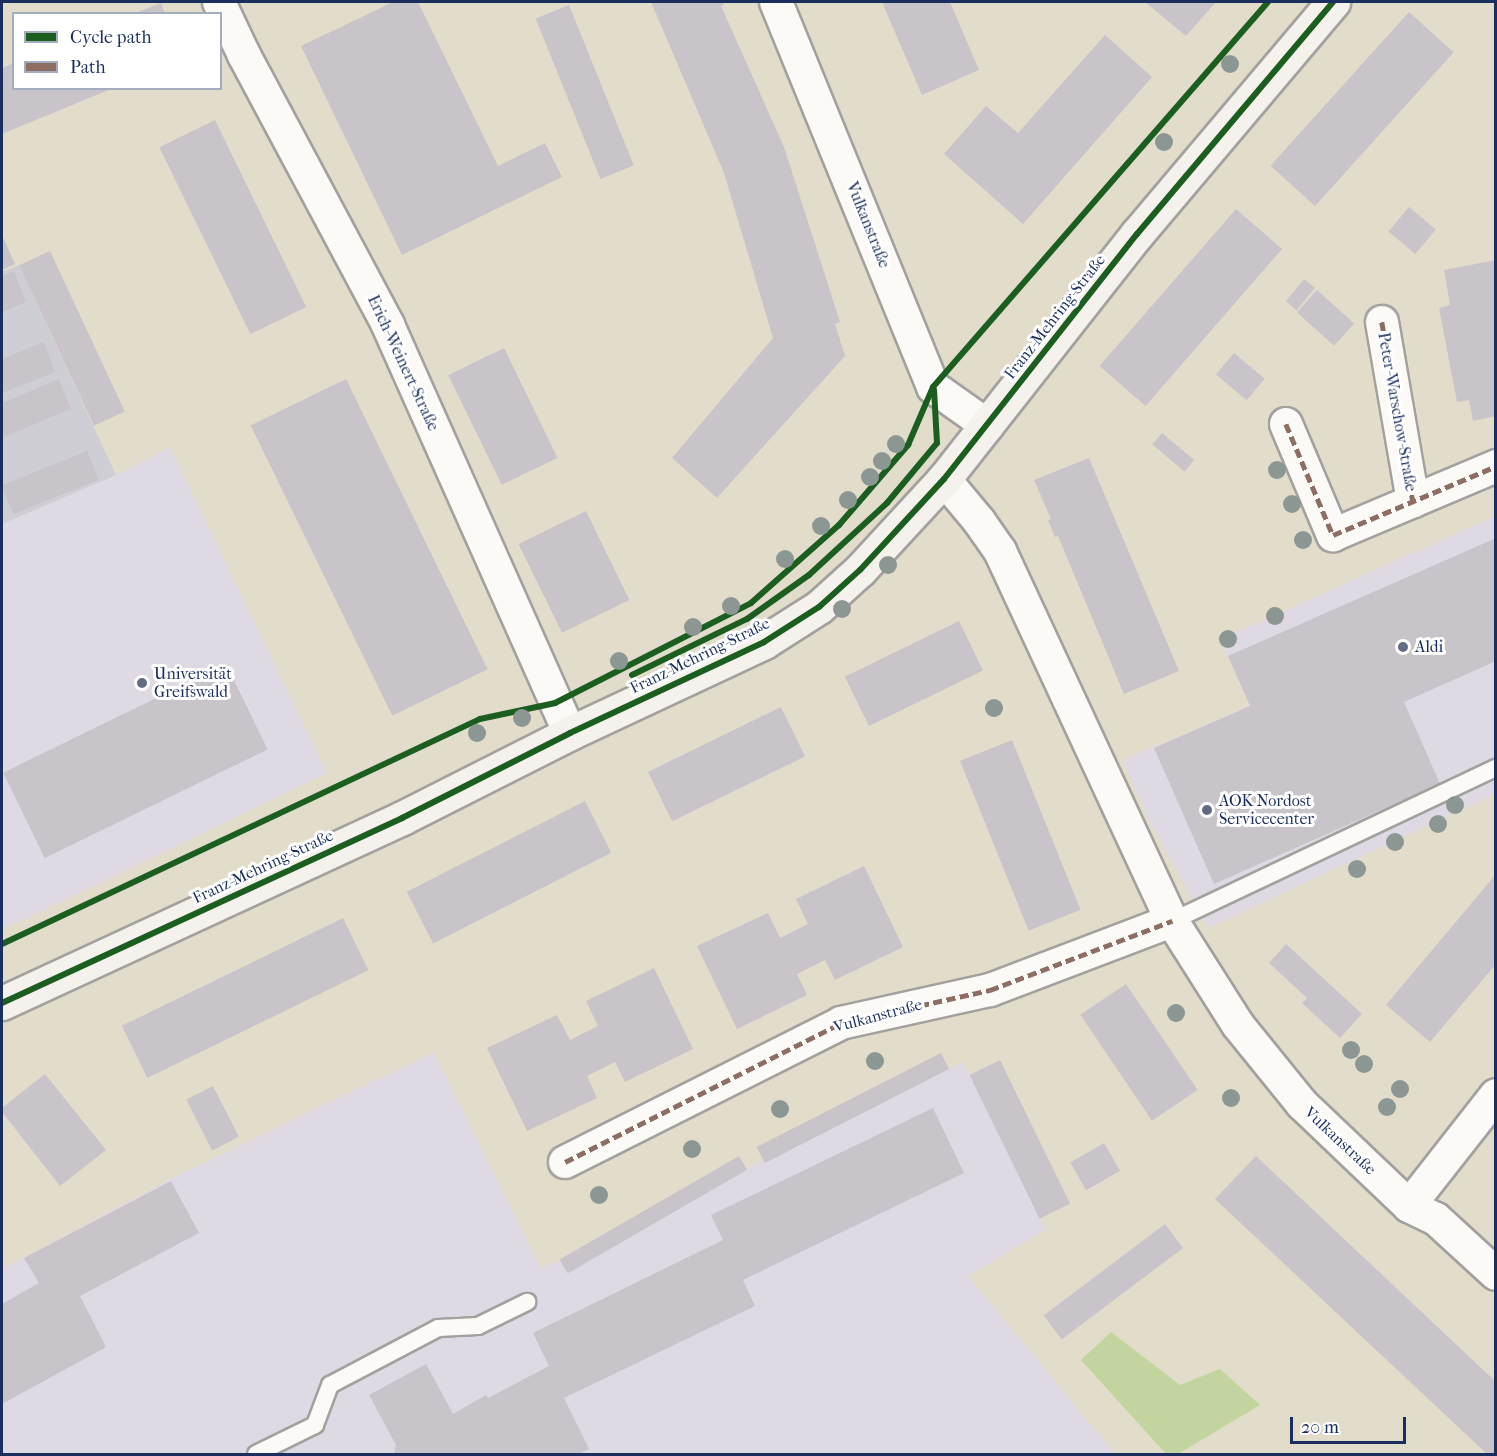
<!DOCTYPE html>
<html>
<head>
<meta charset="utf-8">
<style>
	body { margin:0 }
	#map { position:relative; width:1497px; height:1456px; overflow:hidden; background:#e2dccb; font-family:"IM FELL French Canon",serif }
	div>[style] { position:absolute }
	[style*='--x'] { left:calc(var(--x)*1px); top:calc(var(--y)*1px); width:calc(var(--w)*1px); rotate:calc(var(--a)*1deg) }
	.built>* { inset:0; background:#ded9e3 }
	.industrial>* { inset:0; background:#d0ced5 }
	.green>* { inset:0; background:#c2d59e }
	.building>* { inset:0; background:#c9c4c9; transform-origin:0 0 }
	.roads { filter:drop-shadow(2px 0 #a2a19d) drop-shadow(-2px 0 #a2a19d) drop-shadow(0 2px #a2a19d) drop-shadow(0 -2px #a2a19d) }
	.lane>* { height:16px; margin:-8px; padding:0 8px; transform-origin:8px; border-radius:8px; background:#fbfaf7 }
	.street>* { height:32px; margin:-16px; padding:0 16px; transform-origin:16px; border-radius:16px; background:#fbfaf7 }
	.secondary>* { height:33px; margin:-16.5px; padding:0 16.5px; transform-origin:16.5px; border-radius:16.5px; background:#f5f1ec }
	.quiet>* { height:4.5px; margin-top:-2.25px; transform-origin:0; background:repeating-linear-gradient(90deg,#8d6e63 0 9px,transparent 0 13.5px) }
	.cycleway>* { height:6px; margin:-3px; padding:0 3px; transform-origin:3px; border-radius:3px; background:#1b5e20 }
	.trees>* { width:18px; height:18px; margin:-9px; border-radius:50%; background:#8c9793 }
	.dots>* { width:16px; height:16px; translate:-50% -50%; box-sizing:border-box; border:3px solid #fff; border-radius:50% }
	span { translate:-50% -50%; white-space:nowrap; text-align:center; line-height:1.15; -webkit-text-stroke:6px #fff; paint-order:stroke }
	.street-label { font-size:16px; color:#1b2f5e }
	.poi-label { font-size:16px; color:#1b2f5e }
	.left { translate:0 -50%; text-align:left }
	.frame { position:absolute; inset:0; border:3px solid #1b2f5e; pointer-events:none }
	.legend { position:absolute; left:12px; top:12px; width:210px; height:78px; box-sizing:border-box; background:#fff; border:2px solid #a4acbf; margin:0; padding:8px 10px; list-style:none; font-size:18px; color:#1b2f5e }
	.legend li { display:flex; align-items:center; gap:12px; height:30px }
	.legend b { width:30px; border:2px solid #a4acbf }
	.scale { position:absolute; left:1290px; top:1417px; width:116px; height:27px; box-sizing:border-box; border:3px solid #1b2f5e; border-top:0; padding-left:8px; font-size:18px; line-height:21px; white-space:nowrap; color:#1b2f5e; -webkit-text-stroke:4px #fff; paint-order:stroke }
</style>
</head>
<body>
<div id="map">
	<div class="built">
		<div style="clip-path:polygon(170px 447px,327px 773px,2px 930px,2px 524px,116px 475px)"></div>
		<div style="clip-path:polygon(1495px 516px,1495px 794px,1208px 928px,1147px 816px,1123px 760px,1250px 706px,1220px 640px)"></div>
		<div style="clip-path:polygon(434px 1052px,541px 1269px,963px 1062px,1046px 1229px,968px 1276px,1115px 1454px,2px 1454px,2px 1269px,175px 1177px)"></div>
	</div>
	<div class="industrial">
		<div style="clip-path:polygon(19px 265px,116px 475px,2px 524px,2px 272px)"></div>
	</div>
	<div class="green">
		<div style="clip-path:polygon(1111px 1332px,1180px 1385px,1220px 1369px,1260px 1405px,1178px 1454px,1166px 1454px,1081px 1360px)"></div>
	</div>
	<div class="building">
		<div style="clip-path:polygon(393px 2px,418px 2px,498px 166px,545px 143px,562px 177px,402px 255px,301px 46px)"></div>
		<div style="clip-path:polygon(651px 2px,722px 2px,724px 5px,721px 6px,784px 147px,840px 322px,835px 324px,845px 356px,717px 498px,672px 458px,773px 338px,724px 173px)"></div>
		<div style="clip-path:polygon(882px 2px,950px 2px,979px 70px,922px 95px)"></div>
		<div style="clip-path:polygon(1145px 2px,1216px 2px,1186px 36px)"></div>
		<div style="clip-path:polygon(161px 3px,165px 14px,135px 14px,135px 13px)"></div>
		<div style="left:569px;top:5px;width:173px;height:36px;rotate:68deg"></div>
		<div style="left:1409px;top:12px;width:60px;height:207px;rotate:42deg"></div>
		<div style="clip-path:polygon(1105px 35px,1152px 77px,1023px 224px,944px 154px,986px 106px,1018px 133px)"></div>
		<div style="clip-path:polygon(14px 63px,14px 88px,111px 89px,2px 134px,2px 68px)"></div>
		<div style="left:215px;top:120px;width:208px;height:62px;rotate:64deg"></div>
		<div style="left:1409px;top:207px;width:35px;height:32px;rotate:40deg"></div>
		<div style="left:1236px;top:209px;width:61px;height:208px;rotate:41deg"></div>
		<div style="clip-path:polygon(2px 235px,15px 264px,2px 270px)"></div>
		<div style="left:50px;top:251px;width:177px;height:34px;rotate:65deg"></div>
		<div style="clip-path:polygon(1496px 260px,1496px 416px,1473px 421px,1469px 400px,1457px 402px,1439px 308px,1450px 305px,1444px 270px)"></div>
		<div style="clip-path:polygon(14px 271px,26px 302px,2px 312px,2px 276px)"></div>
		<div style="left:1304px;top:279px;width:14px;height:29px;rotate:39deg"></div>
		<div style="left:1317px;top:290px;width:50px;height:30px;rotate:42deg"></div>
		<div style="clip-path:polygon(44px 342px,55px 372px,2px 393px,2px 359px)"></div>
		<div style="left:504px;top:348px;width:122px;height:62px;rotate:64deg"></div>
		<div style="left:1234px;top:353px;width:40px;height:28px;rotate:40deg"></div>
		<div style="clip-path:polygon(59px 379px,71px 409px,2px 438px,2px 403px)"></div>
		<div style="left:346px;top:379px;width:323px;height:106px;rotate:64deg"></div>
		<div style="left:1162px;top:433px;width:42px;height:15px;rotate:40deg"></div>
		<div style="left:87px;top:451px;width:31px;height:92px;rotate:68deg"></div>
		<div style="clip-path:polygon(1089px 458px,1179px 671px,1124px 694px,1058px 536px,1055px 537px,1048px 520px,1051px 519px,1034px 480px)"></div>
		<div style="left:586px;top:511px;width:99px;height:75px;rotate:64deg"></div>
		<div style="clip-path:polygon(1496px 538px,1496px 661px,1404px 702px,1440px 784px,1214px 884px,1154px 748px,1250px 706px,1228px 656px)"></div>
		<div style="left:959px;top:621px;width:55px;height:127px;rotate:64deg"></div>
		<div style="left:226px;top:664px;width:95px;height:248px;rotate:64deg"></div>
		<div style="left:781px;top:707px;width:55px;height:148px;rotate:64deg"></div>
		<div style="left:1012px;top:740px;width:183px;height:56px;rotate:68deg"></div>
		<div style="left:585px;top:801px;width:58px;height:200px;rotate:63deg"></div>
		<div style="clip-path:polygon(864px 866px,903px 947px,835px 980px,825px 960px,797px 974px,807px 995px,737px 1029px,697px 946px,768px 913px,780px 938px,808px 924px,796px 899px)"></div>
		<div style="clip-path:polygon(1496px 874px,1496px 964px,1430px 1042px,1386px 1005px)"></div>
		<div style="left:343px;top:918px;width:58px;height:246px;rotate:64deg"></div>
		<div style="clip-path:polygon(1286px 944px,1362px 1014px,1340px 1038px,1302px 1003px,1307px 998px,1269px 963px)"></div>
		<div style="clip-path:polygon(654px 968px,693px 1049px,625px 1082px,615px 1062px,587px 1076px,597px 1098px,527px 1131px,487px 1048px,557px 1015px,570px 1040px,598px 1026px,586px 1001px)"></div>
		<div style="left:1126px;top:984px;width:128px;height:55px;rotate:56deg"></div>
		<div style="left:941px;top:1053px;width:18px;height:207px;rotate:63deg"></div>
		<div style="left:1000px;top:1060px;width:160px;height:34px;rotate:64deg"></div>
		<div style="clip-path:polygon(45px 1074px,106px 1150px,60px 1186px,2px 1112px,2px 1108px)"></div>
		<div style="left:213px;top:1086px;width:57px;height:30px;rotate:63deg"></div>
		<div style="clip-path:polygon(933px 1108px,964px 1173px,743px 1280px,755px 1306px,564px 1398px,589px 1449px,579px 1454px,394px 1454px,396px 1445px,369px 1395px,426px 1364px,453px 1414px,486px 1395px,488px 1398px,549px 1366px,533px 1333px,723px 1240px,711px 1215px)"></div>
		<div style="left:1104px;top:1143px;width:32px;height:39px;rotate:60deg"></div>
		<div style="left:739px;top:1156px;width:16px;height:207px;rotate:60deg"></div>
		<div style="clip-path:polygon(1256px 1156px,1496px 1382px,1496px 1454px,1487px 1454px,1215px 1199px)"></div>
		<div style="clip-path:polygon(171px 1181px,199px 1233px,80px 1296px,106px 1347px,2px 1404px,2px 1304px,39px 1283px,24px 1258px)"></div>
		<div style="left:1165px;top:1224px;width:30px;height:152px;rotate:53deg"></div>
	</div>
	<div class="roads">
		<div class="lane">
			<div style="--x:1172;--y:921;--w:358;--a:-25.3"></div>
			<div style="--x:256;--y:1454;--w:66;--a:-26.2"></div>
			<div style="--x:315;--y:1425;--w:43;--a:-69.4"></div>
			<div style="--x:330;--y:1385;--w:122;--a:-27.8"></div>
			<div style="--x:438;--y:1328;--w:40;--a:-2.9"></div>
			<div style="--x:478;--y:1326;--w:55;--a:-26.1"></div>
		</div>
		<div class="street">
			<div style="--x:219;--y:2;--w:59;--a:64.7"></div>
			<div style="--x:244;--y:55;--w:306;--a:61.9"></div>
			<div style="--x:388;--y:325;--w:447;--a:66"></div>
			<div style="--x:776;--y:2;--w:416;--a:67.8"></div>
			<div style="--x:933;--y:387;--w:67;--a:35.3"></div>
			<div style="--x:1382;--y:322;--w:182;--a:80.2"></div>
			<div style="--x:1286;--y:424;--w:121;--a:67.1"></div>
			<div style="--x:1333;--y:535;--w:177;--a:-22.9"></div>
			<div style="--x:944;--y:479;--w:55;--a:50.2"></div>
			<div style="--x:979;--y:521;--w:37;--a:55"></div>
			<div style="--x:1000;--y:551;--w:408;--a:65.1"></div>
			<div style="--x:1172;--y:921;--w:123;--a:57.6"></div>
			<div style="--x:1238;--y:1025;--w:102;--a:51"></div>
			<div style="--x:1302;--y:1104;--w:148;--a:43.6"></div>
			<div style="--x:1409;--y:1206;--w:30;--a:26"></div>
			<div style="--x:1436;--y:1219;--w:81;--a:42.5"></div>
			<div style="--x:565;--y:1162;--w:309;--a:-26.7"></div>
			<div style="--x:841;--y:1023;--w:153;--a:-12.5"></div>
			<div style="--x:990;--y:990;--w:195;--a:-20.8"></div>
			<div style="--x:1409;--y:1206;--w:141;--a:-51.9"></div>
		</div>
		<div class="secondary">
			<div style="--x:2;--y:1003;--w:441;--a:-24.8"></div>
			<div style="--x:402;--y:818;--w:188;--a:-26.8"></div>
			<div style="--x:570;--y:733;--w:214;--a:-25.1"></div>
			<div style="--x:764;--y:642;--w:65;--a:-32.5"></div>
			<div style="--x:819;--y:607;--w:55;--a:-42.1"></div>
			<div style="--x:860;--y:570;--w:124;--a:-47.3"></div>
			<div style="--x:944;--y:479;--w:312;--a:-51.8"></div>
			<div style="--x:1137;--y:234;--w:304;--a:-49.8"></div>
		</div>
	</div>
	<div class="quiet">
		<div style="--x:1382;--y:322;--w:182;--a:80.2"></div>
		<div style="--x:1286;--y:424;--w:121;--a:67.1"></div>
		<div style="--x:1333;--y:535;--w:177;--a:-22.9"></div>
		<div style="--x:565;--y:1162;--w:309;--a:-26.7"></div>
		<div style="--x:841;--y:1023;--w:153;--a:-12.5"></div>
		<div style="--x:990;--y:990;--w:195;--a:-20.8"></div>
	</div>
	<div class="cycleway">
		<div style="--x:632;--y:675;--w:128;--a:-26"></div>
		<div style="--x:747;--y:619;--w:76;--a:-35.4"></div>
		<div style="--x:809;--y:575;--w:106;--a:-42.7"></div>
		<div style="--x:887;--y:503;--w:78;--a:-50.2"></div>
		<div style="--x:937;--y:443;--w:53;--a:-93.2"></div>
		<div style="--x:2;--y:944;--w:528;--a:-25.21"></div>
		<div style="--x:480;--y:719;--w:77;--a:-12"></div>
		<div style="--x:555;--y:703;--w:220;--a:-27"></div>
		<div style="--x:751;--y:603;--w:118;--a:-41.6"></div>
		<div style="--x:839;--y:525;--w:106;--a:-49.2"></div>
		<div style="--x:908;--y:445;--w:63;--a:-66.7"></div>
		<div style="--x:933;--y:387;--w:510;--a:-48.97"></div>
		<div style="--x:2;--y:1003;--w:441;--a:-24.8"></div>
		<div style="--x:402;--y:818;--w:188;--a:-26.8"></div>
		<div style="--x:570;--y:733;--w:214;--a:-25.1"></div>
		<div style="--x:764;--y:642;--w:65;--a:-32.5"></div>
		<div style="--x:819;--y:607;--w:55;--a:-42.1"></div>
		<div style="--x:860;--y:570;--w:124;--a:-47.3"></div>
		<div style="--x:944;--y:479;--w:312;--a:-51.8"></div>
		<div style="--x:1137;--y:234;--w:304;--a:-49.8"></div>
	</div>
	<div class="trees">
		<div style="left:1230px;top:64px"></div>
		<div style="left:1164px;top:142px"></div>
		<div style="left:896px;top:444px"></div>
		<div style="left:882px;top:461px"></div>
		<div style="left:1277px;top:470px"></div>
		<div style="left:870px;top:477px"></div>
		<div style="left:848px;top:500px"></div>
		<div style="left:1292px;top:504px"></div>
		<div style="left:821px;top:526px"></div>
		<div style="left:1303px;top:540px"></div>
		<div style="left:785px;top:559px"></div>
		<div style="left:888px;top:565px"></div>
		<div style="left:731px;top:606px"></div>
		<div style="left:842px;top:609px"></div>
		<div style="left:1275px;top:616px"></div>
		<div style="left:693px;top:627px"></div>
		<div style="left:1228px;top:639px"></div>
		<div style="left:619px;top:661px"></div>
		<div style="left:994px;top:708px"></div>
		<div style="left:522px;top:718px"></div>
		<div style="left:477px;top:733px"></div>
		<div style="left:1455px;top:805px"></div>
		<div style="left:1438px;top:824px"></div>
		<div style="left:1395px;top:842px"></div>
		<div style="left:1357px;top:869px"></div>
		<div style="left:1176px;top:1013px"></div>
		<div style="left:1351px;top:1050px"></div>
		<div style="left:875px;top:1061px"></div>
		<div style="left:1364px;top:1064px"></div>
		<div style="left:1400px;top:1089px"></div>
		<div style="left:1231px;top:1098px"></div>
		<div style="left:1387px;top:1107px"></div>
		<div style="left:780px;top:1109px"></div>
		<div style="left:692px;top:1149px"></div>
		<div style="left:599px;top:1195px"></div>
	</div>
	<div class="dots">
		<div style="left:1403px;top:647px;background:#616c84"></div>
		<div style="left:142px;top:683px;background:#616c84"></div>
		<div style="left:1207px;top:810px;background:#616c84"></div>
	</div>
	<div class="street-label">
		<span style="left:868px;top:225px;rotate:68deg">Vulkanstraße</span>
		<span style="left:1055px;top:317px;rotate:-52deg">Franz-Mehring-Straße</span>
		<span style="left:403px;top:363px;rotate:65deg">Erich-Weinert-Straße</span>
		<span style="left:1397px;top:412px;rotate:80deg">Peter-Warschow-Straße</span>
		<span style="left:700px;top:656px;rotate:-26deg">Franz-Mehring-Straße</span>
		<span style="left:263px;top:867px;rotate:-25deg">Franz-Mehring-Straße</span>
		<span style="left:878px;top:1016px;rotate:-15deg">Vulkanstraße</span>
		<span style="left:1340px;top:1141px;rotate:43deg">Vulkanstraße</span>
	</div>
	<div class="poi-label">
		<span class="left" style="left:1415px;top:647px">Aldi</span>
		<span class="left" style="left:154px;top:683px">Universität<br>Greifswald</span>
		<span class="left" style="left:1219px;top:810px">AOK Nordost<br>Servicecenter</span>
	</div>
	<div class="frame"></div>
	<ul class="legend">
	<li><b style="height:8px;background:#1b5e20"></b>Cycle path</li>
	<li><b style="height:8px;background:#8d6e63"></b>Path</li>
	</ul>
	<div class="scale">20 m</div>
</div>
</body>
</html>
